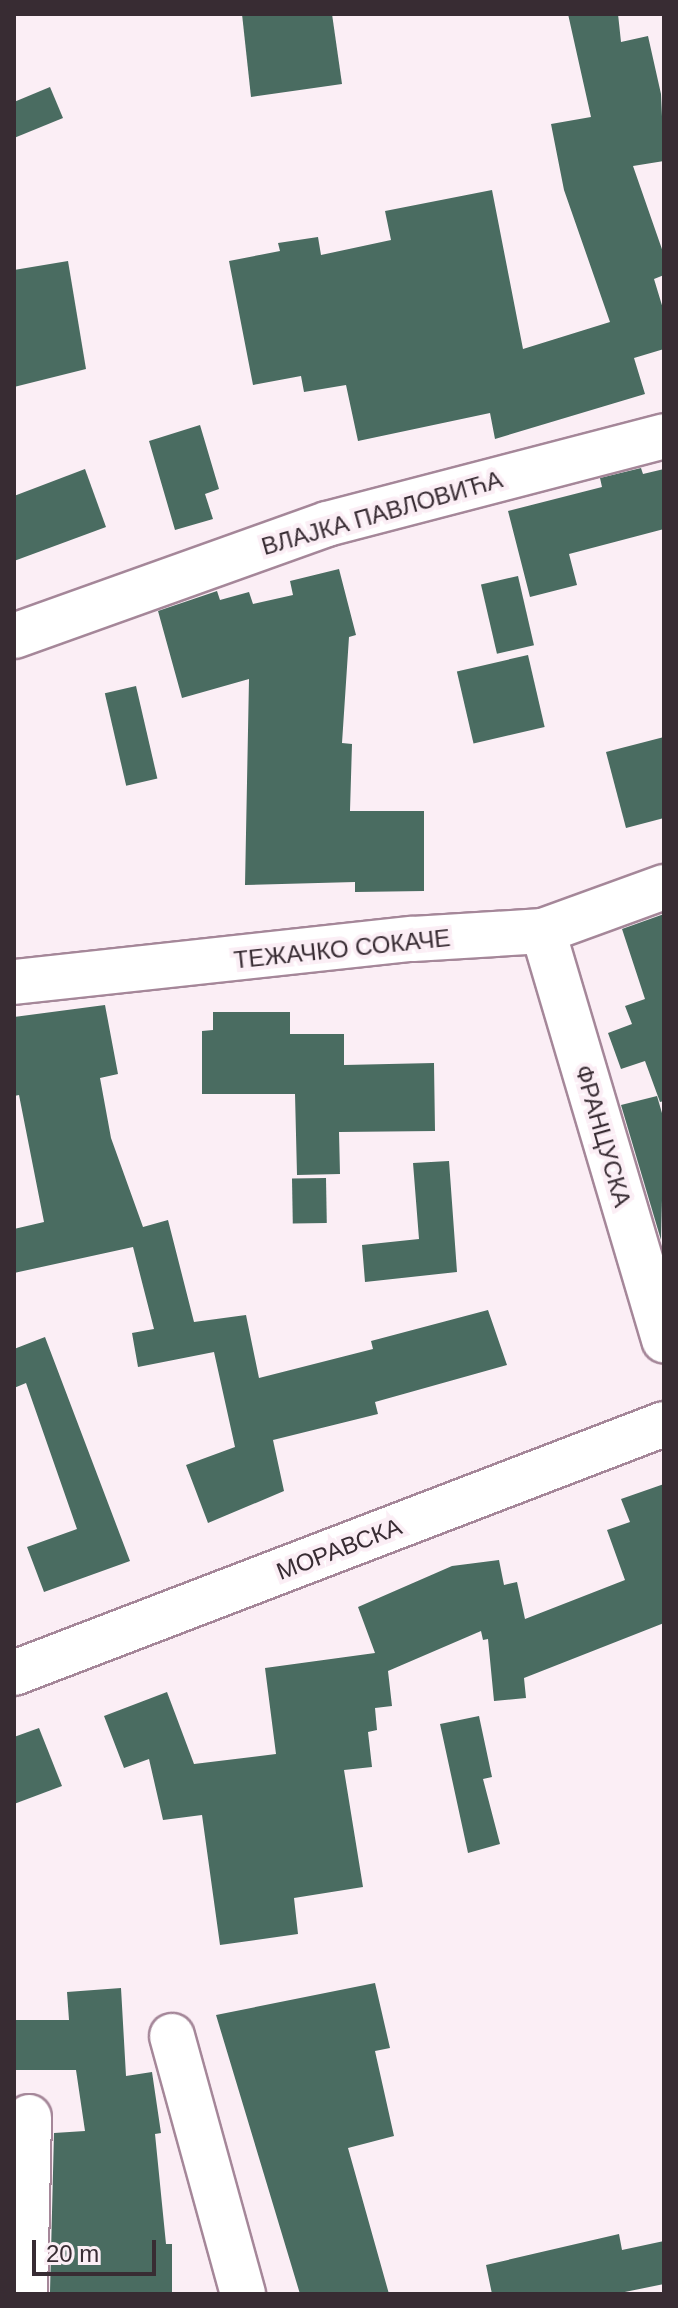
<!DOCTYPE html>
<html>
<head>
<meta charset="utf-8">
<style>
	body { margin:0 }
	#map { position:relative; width:678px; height:2308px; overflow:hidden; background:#fbeef5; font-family:Arial,sans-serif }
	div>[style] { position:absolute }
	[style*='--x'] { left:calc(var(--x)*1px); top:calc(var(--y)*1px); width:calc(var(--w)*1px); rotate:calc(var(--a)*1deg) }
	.building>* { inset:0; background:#4a6c61; transform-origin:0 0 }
	.roads { filter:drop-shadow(2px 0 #a58799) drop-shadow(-2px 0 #a58799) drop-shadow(0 2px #a58799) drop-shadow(0 -2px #a58799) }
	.minor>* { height:44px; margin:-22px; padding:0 22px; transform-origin:22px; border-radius:22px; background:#fff }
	span { translate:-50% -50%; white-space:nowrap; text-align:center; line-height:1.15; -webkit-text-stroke:8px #fbeef5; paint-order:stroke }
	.street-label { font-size:24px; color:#382c33 }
	.frame { position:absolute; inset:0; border:16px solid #382c33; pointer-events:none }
	.scale { position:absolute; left:32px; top:2240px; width:124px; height:36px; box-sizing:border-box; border:4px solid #382c33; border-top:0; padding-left:10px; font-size:24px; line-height:28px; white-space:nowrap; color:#382c33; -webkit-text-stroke:6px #fbeef5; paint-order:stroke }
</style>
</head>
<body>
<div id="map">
	<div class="building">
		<div style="clip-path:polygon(242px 14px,332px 14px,342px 84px,251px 97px)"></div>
		<div style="clip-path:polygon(568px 14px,618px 14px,621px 42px,648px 36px,661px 94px,664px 161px,633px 166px,664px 255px,664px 275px,654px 279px,664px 312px,664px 349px,634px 358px,645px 394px,495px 439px,490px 413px,358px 441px,346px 385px,304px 392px,301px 376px,253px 385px,229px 261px,280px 251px,278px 243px,318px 237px,321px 255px,391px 240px,385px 211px,492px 190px,523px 349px,610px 322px,564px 190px,551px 124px,591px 117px)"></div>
		<div style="clip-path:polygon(50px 87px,63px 118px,14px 138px,14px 102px)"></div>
		<div style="clip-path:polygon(68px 261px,86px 369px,14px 387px,14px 270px)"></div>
		<div style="clip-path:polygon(200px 425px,219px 489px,205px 494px,213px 519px,175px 530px,149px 441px)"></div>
		<div style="clip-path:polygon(641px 468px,643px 474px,664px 469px,664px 529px,569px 554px,577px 585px,530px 597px,508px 511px,602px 487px,600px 478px)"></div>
		<div style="clip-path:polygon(85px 469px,106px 527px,14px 561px,14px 496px)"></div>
		<div style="clip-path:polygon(339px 569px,356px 635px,349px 637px,342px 743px,352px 744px,350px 811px,424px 811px,424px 891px,355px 892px,355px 882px,245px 885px,249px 679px,182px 698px,158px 611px,217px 591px,220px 600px,249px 592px,253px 604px,293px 595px,290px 581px)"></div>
		<div style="left:518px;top:576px;width:71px;height:38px;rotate:77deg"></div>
		<div style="left:528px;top:655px;width:74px;height:73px;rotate:77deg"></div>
		<div style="left:136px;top:686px;width:95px;height:32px;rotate:77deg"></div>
		<div style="clip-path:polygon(664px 737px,664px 818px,626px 828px,606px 752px)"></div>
		<div style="clip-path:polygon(664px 914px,664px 1101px,660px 1102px,645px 1061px,621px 1069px,608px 1033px,632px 1024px,625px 1006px,645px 999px,622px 929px)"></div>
		<div style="clip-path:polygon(105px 1005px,118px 1074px,100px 1078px,111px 1138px,143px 1227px,168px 1220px,194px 1322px,246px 1315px,259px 1378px,373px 1349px,371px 1341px,488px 1310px,507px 1365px,375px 1402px,378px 1414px,273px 1440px,284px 1491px,208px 1523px,186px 1465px,235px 1447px,214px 1352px,138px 1367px,132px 1333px,154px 1329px,133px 1247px,14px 1273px,14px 1229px,44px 1222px,19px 1095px,14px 1096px,14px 1017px)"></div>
		<div style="clip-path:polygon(213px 1012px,290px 1012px,290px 1034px,344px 1034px,344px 1065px,434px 1063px,435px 1131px,339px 1132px,340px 1174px,297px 1175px,295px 1094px,202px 1094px,202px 1031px,213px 1030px)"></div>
		<div style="clip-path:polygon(657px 1096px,664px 1120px,661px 1240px,621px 1105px)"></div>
		<div style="clip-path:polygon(449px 1161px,457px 1272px,365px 1282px,362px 1245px,419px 1239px,413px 1163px)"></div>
		<div style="left:326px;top:1178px;width:45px;height:34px;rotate:89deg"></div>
		<div style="clip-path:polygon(45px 1337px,130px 1561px,44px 1592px,27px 1547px,77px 1529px,26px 1383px,14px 1388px,14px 1349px)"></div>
		<div style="clip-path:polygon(664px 1484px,664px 1623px,524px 1678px,526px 1698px,494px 1701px,488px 1639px,483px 1640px,481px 1631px,388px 1671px,392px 1706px,375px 1708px,377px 1730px,368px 1732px,372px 1767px,344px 1770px,363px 1887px,294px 1898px,298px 1934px,220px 1945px,202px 1815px,163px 1820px,149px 1759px,124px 1768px,104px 1716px,167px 1692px,194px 1764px,276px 1754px,265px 1668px,375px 1653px,358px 1607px,452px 1566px,499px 1560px,504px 1585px,517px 1582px,525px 1619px,625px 1580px,607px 1530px,630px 1522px,621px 1499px)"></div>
		<div style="clip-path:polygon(479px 1716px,492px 1777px,483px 1779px,500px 1844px,468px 1853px,440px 1724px)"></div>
		<div style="clip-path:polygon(39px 1728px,62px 1786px,14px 1804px,14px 1737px)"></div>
		<div style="clip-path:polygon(375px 1983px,390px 2048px,375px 2051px,394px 2136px,348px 2148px,389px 2294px,300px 2294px,216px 2015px)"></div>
		<div style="clip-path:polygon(121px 1988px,126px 2076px,152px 2072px,161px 2133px,155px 2134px,166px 2244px,172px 2244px,172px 2294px,50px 2292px,54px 2133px,85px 2131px,76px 2070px,15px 2070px,16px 2020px,69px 2020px,67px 1992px)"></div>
		<div style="clip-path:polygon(619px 2234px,622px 2250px,664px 2241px,664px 2284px,615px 2294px,492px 2294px,486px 2265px)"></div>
	</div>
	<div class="roads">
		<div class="minor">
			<div style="--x:14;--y:636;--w:332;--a:-19.7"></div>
			<div style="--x:327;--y:524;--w:348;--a:-14.6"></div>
			<div style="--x:543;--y:931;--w:427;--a:73.5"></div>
			<div style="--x:14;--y:982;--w:401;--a:-6.2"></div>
			<div style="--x:413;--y:939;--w:130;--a:-3.5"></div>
			<div style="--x:543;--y:931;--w:129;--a:-20"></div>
			<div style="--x:14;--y:1673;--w:696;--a:-20.96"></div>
			<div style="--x:172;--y:2036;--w:268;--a:74.6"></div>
			<div style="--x:25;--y:2294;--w:177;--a:-88.7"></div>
		</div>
	</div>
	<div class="street-label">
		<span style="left:382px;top:513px;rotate:-16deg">ВЛАЈКА ПАВЛОВИЋА</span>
		<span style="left:342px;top:949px;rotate:-6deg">ТЕЖАЧКО СОКАЧЕ</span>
		<span style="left:603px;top:1136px;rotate:74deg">ФРАНЦУСКА</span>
		<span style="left:339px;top:1549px;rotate:-21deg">МОРАВСКА</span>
	</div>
	<div class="frame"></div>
	<div class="scale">20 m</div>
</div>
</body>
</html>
